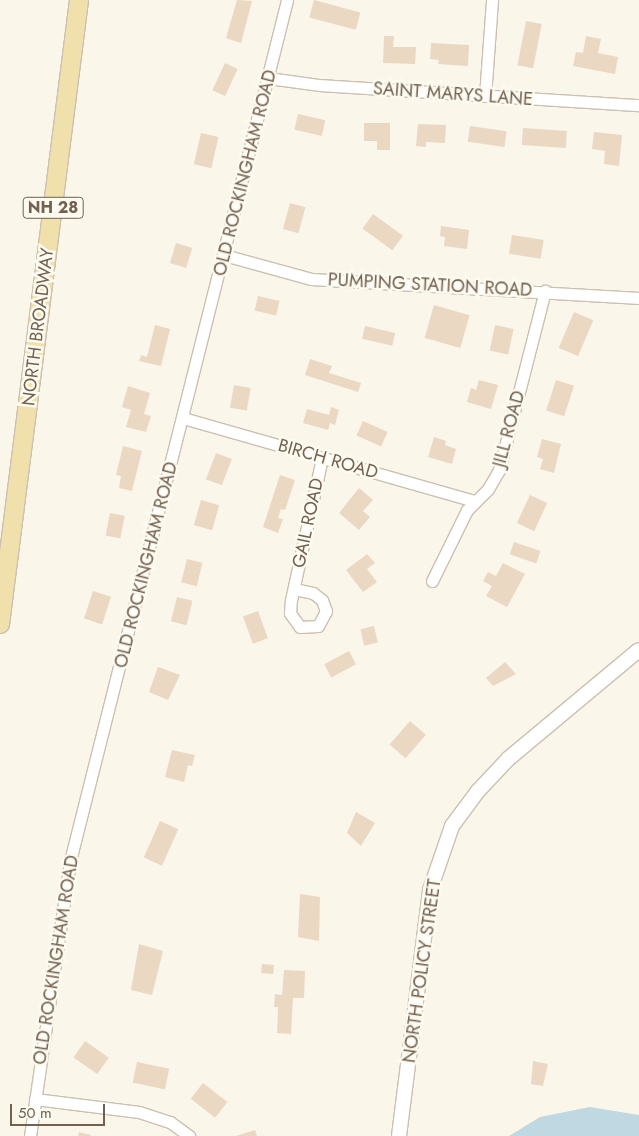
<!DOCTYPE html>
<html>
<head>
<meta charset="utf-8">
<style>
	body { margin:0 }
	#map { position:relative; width:639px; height:1136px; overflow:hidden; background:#faf6ea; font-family:Jost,sans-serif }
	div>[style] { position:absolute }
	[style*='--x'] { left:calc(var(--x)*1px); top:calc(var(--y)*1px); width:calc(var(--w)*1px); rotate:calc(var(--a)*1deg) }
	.water>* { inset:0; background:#c0d8e2 }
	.building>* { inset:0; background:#ead8c3; transform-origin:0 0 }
	.roads { filter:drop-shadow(1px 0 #cbc0b1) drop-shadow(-1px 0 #cbc0b1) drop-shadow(0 1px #cbc0b1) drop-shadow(0 -1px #cbc0b1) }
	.minor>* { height:11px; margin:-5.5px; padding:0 5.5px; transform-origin:5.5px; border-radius:5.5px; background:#fff }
	.tertiary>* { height:14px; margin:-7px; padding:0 7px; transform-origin:7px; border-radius:7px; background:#fff }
	.primary>* { height:18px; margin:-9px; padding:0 9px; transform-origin:9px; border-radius:9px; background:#f0e0ab }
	span { translate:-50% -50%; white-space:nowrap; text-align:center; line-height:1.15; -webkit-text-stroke:5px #fdfaf0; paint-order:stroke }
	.shield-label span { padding:1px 4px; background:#fdfaf0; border:1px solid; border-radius:4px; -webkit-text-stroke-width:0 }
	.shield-label { font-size:16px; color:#726150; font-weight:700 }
	.street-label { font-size:18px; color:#726150 }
	.scale { position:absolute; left:10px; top:1104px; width:95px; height:22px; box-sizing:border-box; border:2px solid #726150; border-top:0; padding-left:6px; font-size:15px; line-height:18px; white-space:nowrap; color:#726150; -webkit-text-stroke:4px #fdfaf0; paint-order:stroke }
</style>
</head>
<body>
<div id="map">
	<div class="water">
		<div style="clip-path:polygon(590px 1107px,639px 1115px,639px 1136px,509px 1136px,540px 1117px)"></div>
	</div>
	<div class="building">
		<div style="clip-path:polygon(237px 0,252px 1px,241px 43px,226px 38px)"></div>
		<div style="left:314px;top:0;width:48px;height:18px;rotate:15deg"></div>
		<div style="left:526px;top:21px;width:16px;height:45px;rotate:11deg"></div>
		<div style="clip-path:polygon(384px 36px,394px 36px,393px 47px,416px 47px,415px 64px,383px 63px)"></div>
		<div style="clip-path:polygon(586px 36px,601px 39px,598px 53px,618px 57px,615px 74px,573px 66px,576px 52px,583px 53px)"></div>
		<div style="clip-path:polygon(431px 43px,469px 45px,468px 66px,438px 64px,439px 60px,430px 59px)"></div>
		<div style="left:225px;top:63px;width:14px;height:30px;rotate:25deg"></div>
		<div style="left:298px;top:114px;width:28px;height:16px;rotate:13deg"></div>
		<div style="clip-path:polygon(364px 123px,390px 123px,390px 150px,377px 150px,377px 141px,364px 141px)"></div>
		<div style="clip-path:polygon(418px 124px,446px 125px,445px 143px,426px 142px,426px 147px,416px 146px)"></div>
		<div style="left:470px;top:126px;width:37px;height:16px;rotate:8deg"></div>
		<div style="left:523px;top:128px;width:44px;height:17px;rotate:4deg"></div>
		<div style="clip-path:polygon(594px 132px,622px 135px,619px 166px,604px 164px,605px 151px,592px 149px)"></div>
		<div style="left:201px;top:133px;width:18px;height:32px;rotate:13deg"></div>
		<div style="left:290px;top:203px;width:16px;height:27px;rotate:15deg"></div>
		<div style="left:373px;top:214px;width:37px;height:18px;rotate:36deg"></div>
		<div style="clip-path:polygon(441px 226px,469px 230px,467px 249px,444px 246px,445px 237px,440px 236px)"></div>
		<div style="left:512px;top:235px;width:32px;height:19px;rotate:9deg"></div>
		<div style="left:176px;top:243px;width:17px;height:21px;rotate:17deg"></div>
		<div style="left:258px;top:296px;width:22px;height:15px;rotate:13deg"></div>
		<div style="left:434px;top:305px;width:37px;height:34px;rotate:16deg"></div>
		<div style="left:574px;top:312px;width:21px;height:39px;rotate:23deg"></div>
		<div style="clip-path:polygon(155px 325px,170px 329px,161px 366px,139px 361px,141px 355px,147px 357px)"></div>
		<div style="left:495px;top:325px;width:19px;height:26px;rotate:12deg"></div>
		<div style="left:365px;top:326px;width:31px;height:13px;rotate:13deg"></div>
		<div style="clip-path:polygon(310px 359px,332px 366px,329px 373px,361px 383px,358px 392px,305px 375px)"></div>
		<div style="clip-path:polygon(479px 380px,498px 385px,491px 409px,467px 402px,471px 388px,476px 390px)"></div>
		<div style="left:556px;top:380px;width:19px;height:32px;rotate:18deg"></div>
		<div style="left:234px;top:385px;width:17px;height:23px;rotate:10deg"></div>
		<div style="clip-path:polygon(128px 386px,150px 393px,144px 414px,151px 416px,146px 432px,126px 427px,131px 410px,122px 407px)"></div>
		<div style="clip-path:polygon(331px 407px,339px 410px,335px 425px,330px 423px,328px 430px,303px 423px,307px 409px,329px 415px)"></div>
		<div style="left:363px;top:421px;width:27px;height:16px;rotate:24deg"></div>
		<div style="clip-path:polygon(434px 437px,446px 441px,445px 445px,456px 449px,452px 464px,428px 457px)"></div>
		<div style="clip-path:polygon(542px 439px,561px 444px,554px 473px,540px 469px,543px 459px,537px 457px)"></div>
		<div style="clip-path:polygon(123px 446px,142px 451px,132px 491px,119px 488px,121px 476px,116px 475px)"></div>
		<div style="left:216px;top:453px;width:17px;height:28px;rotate:21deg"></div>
		<div style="clip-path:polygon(280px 475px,295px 480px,285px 510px,281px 509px,278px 518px,283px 519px,278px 533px,263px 527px)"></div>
		<div style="clip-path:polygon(359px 488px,373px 500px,363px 511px,370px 517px,359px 530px,339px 513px)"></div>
		<div style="left:530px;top:495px;width:19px;height:31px;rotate:25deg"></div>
		<div style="left:201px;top:500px;width:19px;height:26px;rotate:16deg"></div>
		<div style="left:110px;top:513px;width:15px;height:23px;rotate:11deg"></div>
		<div style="left:514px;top:542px;width:28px;height:13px;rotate:19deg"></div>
		<div style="clip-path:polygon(367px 554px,375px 563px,367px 569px,377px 582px,363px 592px,346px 570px)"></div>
		<div style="left:187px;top:559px;width:16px;height:24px;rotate:14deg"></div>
		<div style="clip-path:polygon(503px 563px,525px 574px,507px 607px,486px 596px,492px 586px,483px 581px,488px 572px,496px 576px)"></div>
		<div style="left:93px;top:591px;width:19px;height:29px;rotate:18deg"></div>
		<div style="left:177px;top:597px;width:16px;height:25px;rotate:14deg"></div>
		<div style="left:258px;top:611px;width:29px;height:16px;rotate:70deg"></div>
		<div style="left:374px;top:626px;width:17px;height:14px;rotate:77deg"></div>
		<div style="left:349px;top:651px;width:15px;height:28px;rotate:62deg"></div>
		<div style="clip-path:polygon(505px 662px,516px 674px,493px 686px,486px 678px)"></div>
		<div style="clip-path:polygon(158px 667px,180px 675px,168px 700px,149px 692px)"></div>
		<div style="left:410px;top:721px;width:21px;height:31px;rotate:41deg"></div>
		<div style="clip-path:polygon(172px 750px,195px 755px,192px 766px,188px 765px,184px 782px,165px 777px)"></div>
		<div style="clip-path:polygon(356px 812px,375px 823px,361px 846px,347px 833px)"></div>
		<div style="left:160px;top:821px;width:20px;height:40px;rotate:24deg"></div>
		<div style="clip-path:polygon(300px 894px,320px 897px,319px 941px,298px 937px)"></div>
		<div style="clip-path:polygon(139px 944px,163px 951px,152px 995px,131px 990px)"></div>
		<div style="left:262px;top:964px;width:12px;height:9px;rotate:5deg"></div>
		<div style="clip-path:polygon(284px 970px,305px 971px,304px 998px,293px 998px,291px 1034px,277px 1033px,278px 1007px,274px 1007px,275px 994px,282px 995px)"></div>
		<div style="left:85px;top:1041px;width:29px;height:20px;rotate:35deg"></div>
		<div style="clip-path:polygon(533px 1061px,548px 1064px,543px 1086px,531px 1084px)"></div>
		<div style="left:137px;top:1062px;width:33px;height:21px;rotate:12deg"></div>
		<div style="left:203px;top:1083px;width:31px;height:20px;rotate:38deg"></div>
		<div style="clip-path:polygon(255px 1130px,257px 1136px,236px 1136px)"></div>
		<div style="clip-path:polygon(79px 1132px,91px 1135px,90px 1136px,78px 1136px)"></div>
	</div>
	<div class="roads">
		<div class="minor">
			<div style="--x:268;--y:78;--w:51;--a:7.8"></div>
			<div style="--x:319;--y:85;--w:321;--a:3.6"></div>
			<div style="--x:485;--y:96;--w:96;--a:-85.8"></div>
			<div style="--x:224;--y:255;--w:90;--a:15.4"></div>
			<div style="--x:311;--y:279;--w:329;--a:3.3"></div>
			<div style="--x:183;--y:418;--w:303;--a:15.9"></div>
			<div style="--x:432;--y:581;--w:79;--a:-63.8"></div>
			<div style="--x:467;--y:510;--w:30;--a:-45"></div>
			<div style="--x:488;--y:489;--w:22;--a:-60"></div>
			<div style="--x:499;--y:470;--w:185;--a:-75.6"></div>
			<div style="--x:294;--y:589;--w:19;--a:12"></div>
			<div style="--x:313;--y:593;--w:11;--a:38"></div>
			<div style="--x:322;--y:600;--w:12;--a:70"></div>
			<div style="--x:326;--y:611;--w:17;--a:118"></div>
			<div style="--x:318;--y:626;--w:18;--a:177"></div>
			<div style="--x:300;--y:627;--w:17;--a:-126"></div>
			<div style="--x:290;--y:613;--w:13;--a:-86"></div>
			<div style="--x:291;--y:600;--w:145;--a:-77.7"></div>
			<div style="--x:35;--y:1099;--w:105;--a:7.1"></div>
			<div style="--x:139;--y:1112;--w:33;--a:18"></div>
			<div style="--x:170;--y:1122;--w:24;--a:36"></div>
			<div style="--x:30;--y:1136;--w:278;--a:-81.7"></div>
			<div style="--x:70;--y:861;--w:888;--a:-75.85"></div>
		</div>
		<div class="tertiary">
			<div style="--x:399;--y:1136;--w:248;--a:-82.8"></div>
			<div style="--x:430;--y:890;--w:68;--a:-71"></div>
			<div style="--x:452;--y:826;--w:44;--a:-53.4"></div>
			<div style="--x:478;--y:791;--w:44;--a:-46.8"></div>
			<div style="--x:508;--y:759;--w:170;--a:-39.8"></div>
		</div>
		<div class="primary">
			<div style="--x:0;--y:624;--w:629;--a:-82.78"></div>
		</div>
	</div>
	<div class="shield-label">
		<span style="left:53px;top:208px">NH 28</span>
	</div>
	<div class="street-label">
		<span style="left:453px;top:94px;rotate:4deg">SAINT MARYS LANE</span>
		<span style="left:245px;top:173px;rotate:-76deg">OLD ROCKINGHAM ROAD</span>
		<span style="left:430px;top:285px;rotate:3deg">PUMPING STATION ROAD</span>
		<span style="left:38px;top:327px;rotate:-83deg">NORTH BROADWAY</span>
		<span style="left:509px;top:429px;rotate:-75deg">JILL ROAD</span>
		<span style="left:328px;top:459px;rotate:16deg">BIRCH ROAD</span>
		<span style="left:308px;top:523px;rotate:-78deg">GAIL ROAD</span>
		<span style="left:146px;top:565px;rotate:-76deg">OLD ROCKINGHAM ROAD</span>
		<span style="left:56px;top:960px;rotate:-81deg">OLD ROCKINGHAM ROAD</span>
		<span style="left:422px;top:971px;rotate:-82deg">NORTH POLICY STREET</span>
	</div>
	<div class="scale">50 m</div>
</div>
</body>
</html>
